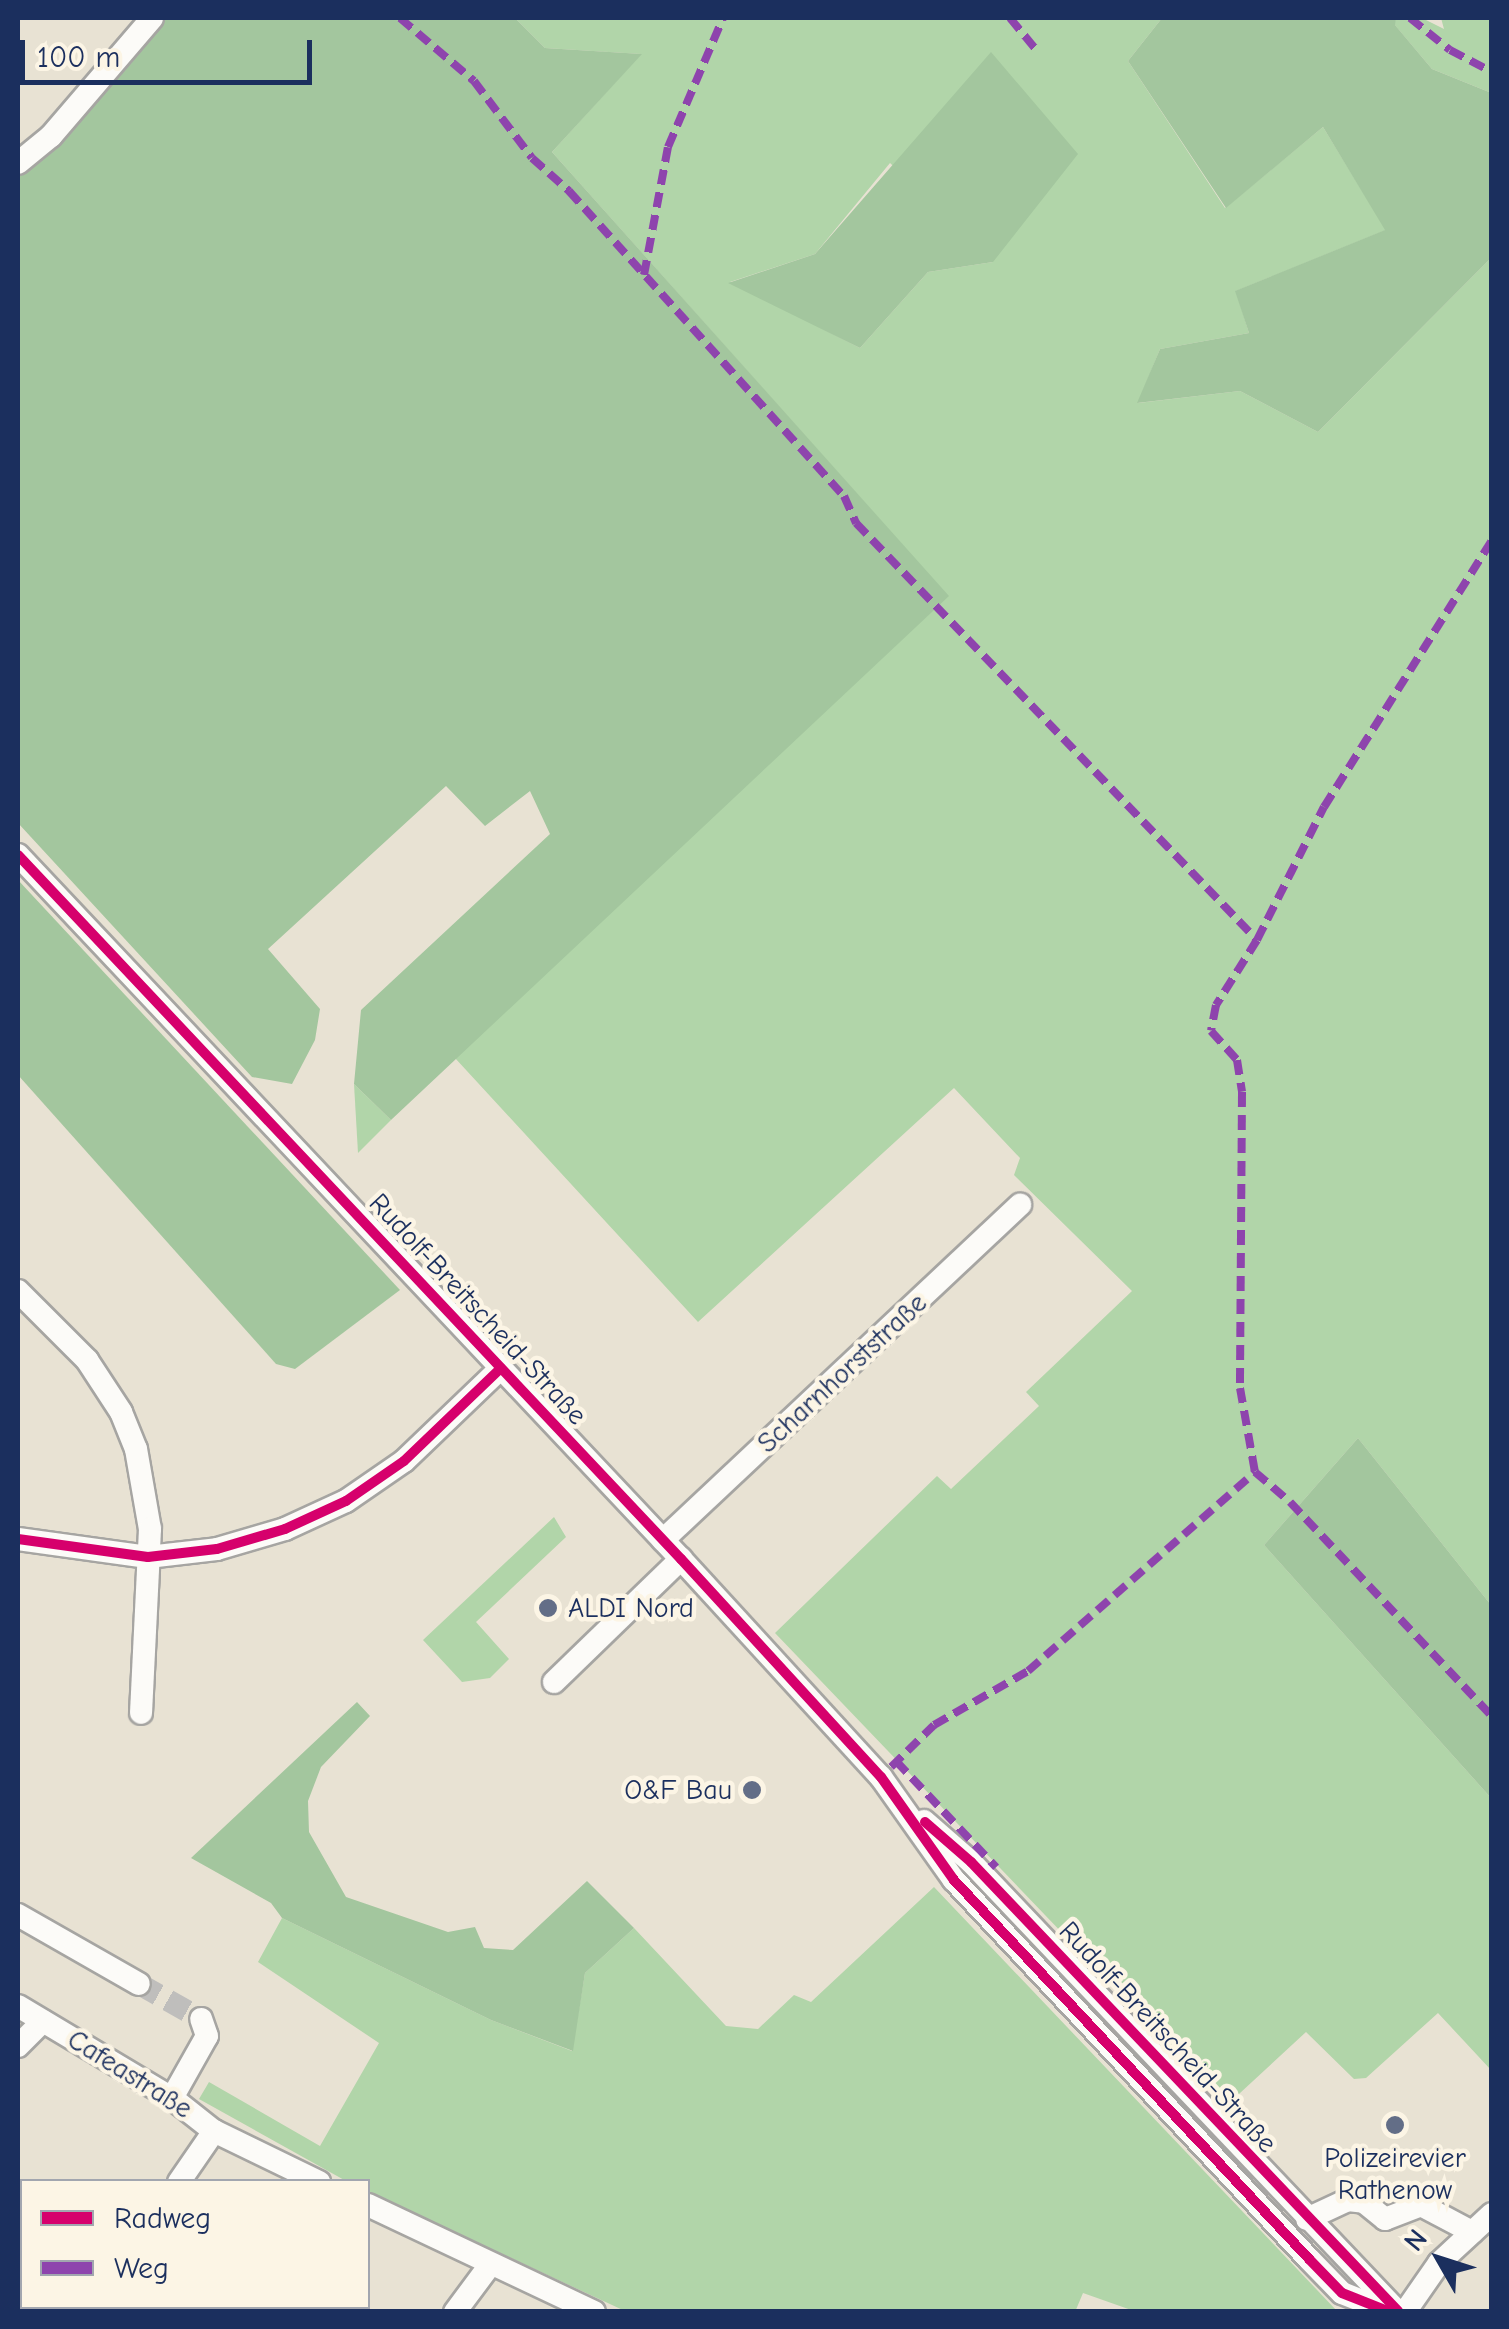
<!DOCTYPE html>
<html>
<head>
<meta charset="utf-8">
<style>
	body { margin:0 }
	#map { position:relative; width:1509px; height:2329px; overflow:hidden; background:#e8e2d3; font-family:"Comic Neue",sans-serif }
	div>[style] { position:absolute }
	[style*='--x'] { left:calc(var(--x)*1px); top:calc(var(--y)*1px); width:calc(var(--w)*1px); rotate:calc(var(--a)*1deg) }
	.green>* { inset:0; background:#b1d5a9 }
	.forest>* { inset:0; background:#a3c69e }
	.minor-tunnel>* { height:22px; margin-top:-11px; transform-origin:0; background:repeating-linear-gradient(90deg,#bfbebc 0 22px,transparent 0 33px) }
	.roads { filter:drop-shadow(2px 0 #a6a5a2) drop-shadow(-2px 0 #a6a5a2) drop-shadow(0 2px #a6a5a2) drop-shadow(0 -2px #a6a5a2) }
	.minor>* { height:22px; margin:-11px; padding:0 11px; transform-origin:11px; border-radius:11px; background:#fcfbf8 }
	.quiet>* { height:8px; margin-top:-4px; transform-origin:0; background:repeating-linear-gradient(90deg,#8e44ad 0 15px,transparent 0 23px) }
	.cycleway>* { height:10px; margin:-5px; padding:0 5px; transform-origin:5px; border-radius:5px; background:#d6006c }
	.dots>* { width:28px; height:28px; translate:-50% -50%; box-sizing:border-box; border:5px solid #fcf5e5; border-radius:50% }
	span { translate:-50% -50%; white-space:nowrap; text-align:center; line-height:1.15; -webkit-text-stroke:9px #fcf5e5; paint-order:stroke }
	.street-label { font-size:28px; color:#1b2f5e }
	.poi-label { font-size:28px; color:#1b2f5e }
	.left { translate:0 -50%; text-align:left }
	.right { translate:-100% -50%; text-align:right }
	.frame { position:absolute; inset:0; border:20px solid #1b2f5e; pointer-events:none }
	.legend { position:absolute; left:20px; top:2179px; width:350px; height:130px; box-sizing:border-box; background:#fcf5e5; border:2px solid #a2a6af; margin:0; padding:12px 18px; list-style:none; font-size:30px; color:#1b2f5e }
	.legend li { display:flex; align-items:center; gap:20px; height:50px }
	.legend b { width:50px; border:2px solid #a2a6af }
	.north { position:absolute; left:1389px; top:2209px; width:100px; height:100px; -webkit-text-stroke:8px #fcf5e5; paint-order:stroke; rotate:309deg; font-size:28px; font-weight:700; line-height:40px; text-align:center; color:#1b2f5e }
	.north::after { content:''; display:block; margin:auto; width:35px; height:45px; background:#1b2f5e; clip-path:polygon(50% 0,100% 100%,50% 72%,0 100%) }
	.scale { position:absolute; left:20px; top:40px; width:292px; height:45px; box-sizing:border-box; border:5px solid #1b2f5e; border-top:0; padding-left:12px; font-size:30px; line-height:35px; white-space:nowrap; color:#1b2f5e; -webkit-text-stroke:8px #fcf5e5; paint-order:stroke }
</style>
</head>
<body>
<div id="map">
	<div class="green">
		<div style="clip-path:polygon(evenodd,515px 18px,1162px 18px,1128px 61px,1225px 208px,1323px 127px,1386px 230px,1236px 291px,1249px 333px,1160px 349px,1138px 403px,1240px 391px,1318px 432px,1491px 258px,1491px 1605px,1358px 1438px,1264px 1545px,1491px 1798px,1491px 2070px,1438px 2013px,1366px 2078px,1354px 2079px,1306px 2032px,1227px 2105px,775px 1633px,937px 1476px,951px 1489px,1039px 1406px,1026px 1392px,1132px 1291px,1014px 1175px,1020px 1158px,954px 1088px,698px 1322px,455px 1058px,948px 596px,552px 152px,641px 54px,545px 48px,515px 18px,890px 163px,993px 262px,928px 272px,860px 348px,730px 282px,815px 254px,890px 163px)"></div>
		<div style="clip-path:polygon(1396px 18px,1422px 18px,1444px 29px,1441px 18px,1491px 18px,1491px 101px,1489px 92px,1432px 69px,1394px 24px)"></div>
		<div style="clip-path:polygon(354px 1084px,391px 1120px,358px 1153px)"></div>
		<div style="clip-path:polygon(554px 1517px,566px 1537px,476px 1622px,509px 1659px,490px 1678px,462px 1682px,423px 1640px)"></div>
		<div style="clip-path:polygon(934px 1887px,1337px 2311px,1134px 2311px,1083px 2293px,1075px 2312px,625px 2311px,368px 2192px,368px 2182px,346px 2181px,199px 2099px,209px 2082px,320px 2146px,379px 2043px,258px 1962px,282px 1918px,491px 2020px,572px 2051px,585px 1973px,634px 1928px,726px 2026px,758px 2029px,794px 1995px,811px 2002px)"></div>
	</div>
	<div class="forest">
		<div style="clip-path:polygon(164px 18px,515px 18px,545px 48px,642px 54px,552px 152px,949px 596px,391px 1120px,354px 1084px,361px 1010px,550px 834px,530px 791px,485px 826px,446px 786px,268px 949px,320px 1009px,315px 1040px,292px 1084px,252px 1077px,18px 823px,18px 174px)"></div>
		<div style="clip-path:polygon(1162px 18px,1396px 18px,1395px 25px,1432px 69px,1489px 92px,1491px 258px,1318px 432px,1240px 391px,1137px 403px,1160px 349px,1249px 333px,1235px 291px,1385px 230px,1323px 127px,1226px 208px,1128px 61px)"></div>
		<div style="clip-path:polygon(991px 52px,1078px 154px,993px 262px,928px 272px,860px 348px,728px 283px,815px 254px)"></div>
		<div style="clip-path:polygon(18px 880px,400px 1290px,295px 1369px,276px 1364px,18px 1075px)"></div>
		<div style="clip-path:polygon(1358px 1438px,1491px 1605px,1491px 1798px,1264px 1545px)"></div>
		<div style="clip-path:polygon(357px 1702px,370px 1716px,321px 1767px,308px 1801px,309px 1832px,346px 1897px,448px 1932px,475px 1927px,484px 1948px,513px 1950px,587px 1881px,634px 1928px,585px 1973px,573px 2051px,491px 2020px,282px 1918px,271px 1903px,191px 1858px)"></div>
	</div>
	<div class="minor-tunnel">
		<div style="--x:139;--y:1984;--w:71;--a:29.4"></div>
	</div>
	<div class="roads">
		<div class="minor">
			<div style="--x:18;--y:163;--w:43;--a:-39.3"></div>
			<div style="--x:51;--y:136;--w:155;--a:-49.4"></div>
			<div style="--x:18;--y:855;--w:967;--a:46.72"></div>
			<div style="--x:681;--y:1559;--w:296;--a:47.5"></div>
			<div style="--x:881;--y:1777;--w:126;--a:54.7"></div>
			<div style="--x:954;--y:1880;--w:519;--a:46.87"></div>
			<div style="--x:1309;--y:2259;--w:47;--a:45.9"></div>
			<div style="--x:1342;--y:2293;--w:52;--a:21.6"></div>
			<div style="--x:18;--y:1291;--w:98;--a:45"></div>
			<div style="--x:87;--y:1360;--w:62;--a:56.8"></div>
			<div style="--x:121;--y:1412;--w:40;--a:68"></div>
			<div style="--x:136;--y:1449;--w:81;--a:80.1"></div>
			<div style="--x:150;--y:1529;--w:184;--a:92.8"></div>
			<div style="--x:18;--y:1539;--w:131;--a:7.9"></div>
			<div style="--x:148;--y:1557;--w:69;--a:-6.6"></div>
			<div style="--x:217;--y:1549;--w:71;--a:-16.4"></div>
			<div style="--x:285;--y:1529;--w:67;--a:-24.7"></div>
			<div style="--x:346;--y:1501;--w:70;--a:-34.6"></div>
			<div style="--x:404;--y:1461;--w:134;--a:-43.8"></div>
			<div style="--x:663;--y:1540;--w:490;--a:-43.2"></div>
			<div style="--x:554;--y:1682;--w:177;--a:-44.1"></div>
			<div style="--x:924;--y:1821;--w:62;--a:41.1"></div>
			<div style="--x:971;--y:1862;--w:620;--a:46.5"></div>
			<div style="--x:18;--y:1915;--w:139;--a:29.7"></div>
			<div style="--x:18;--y:2006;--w:179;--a:30.9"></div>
			<div style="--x:172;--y:2098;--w:53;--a:38.2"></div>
			<div style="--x:214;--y:2131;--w:117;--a:25.9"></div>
			<div style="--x:18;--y:2046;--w:35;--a:-45"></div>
			<div style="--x:172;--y:2098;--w:71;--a:-60.6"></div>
			<div style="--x:207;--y:2036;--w:18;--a:-109"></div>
			<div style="--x:179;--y:2182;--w:62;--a:-55.5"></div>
			<div style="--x:368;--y:2205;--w:250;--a:25.3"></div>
			<div style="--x:1307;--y:2219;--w:45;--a:-24.9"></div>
			<div style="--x:1348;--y:2200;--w:16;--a:7"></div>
			<div style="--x:1364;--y:2202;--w:27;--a:39"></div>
			<div style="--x:1385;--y:2219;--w:39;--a:-21"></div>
			<div style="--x:1421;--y:2205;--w:58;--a:27.9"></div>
			<div style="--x:80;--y:2312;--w:7;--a:-56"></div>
			<div style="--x:455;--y:2312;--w:59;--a:-53.3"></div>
			<div style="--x:1405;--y:2312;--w:60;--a:-55.2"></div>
			<div style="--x:1439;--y:2263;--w:72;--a:-42.8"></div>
		</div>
	</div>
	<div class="quiet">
		<div style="--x:400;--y:18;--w:97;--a:40.4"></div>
		<div style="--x:474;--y:81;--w:96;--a:53"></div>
		<div style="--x:532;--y:158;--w:50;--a:41.7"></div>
		<div style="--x:569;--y:191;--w:411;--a:48"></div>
		<div style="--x:844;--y:496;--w:30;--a:66"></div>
		<div style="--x:856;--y:523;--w:579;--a:46.12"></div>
		<div style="--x:1257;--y:940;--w:77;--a:122.2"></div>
		<div style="--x:1216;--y:1005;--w:26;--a:101"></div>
		<div style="--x:1211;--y:1031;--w:39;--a:48"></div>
		<div style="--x:1237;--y:1060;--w:32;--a:81"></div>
		<div style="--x:1242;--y:1092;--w:296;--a:90.4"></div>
		<div style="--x:1240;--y:1388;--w:85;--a:79.9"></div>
		<div style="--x:1255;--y:1472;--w:46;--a:40.6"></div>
		<div style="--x:1290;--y:1502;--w:294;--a:46.7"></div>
		<div style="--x:1010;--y:18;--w:44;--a:50.5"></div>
		<div style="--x:1410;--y:18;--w:51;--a:38.7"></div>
		<div style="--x:1450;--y:50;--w:47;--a:27.6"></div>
		<div style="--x:644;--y:275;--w:130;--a:-79.4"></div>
		<div style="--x:668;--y:147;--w:140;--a:-66.9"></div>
		<div style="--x:1257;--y:940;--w:149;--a:-63.3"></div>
		<div style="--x:1324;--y:807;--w:315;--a:-57.8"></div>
		<div style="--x:896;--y:1761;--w:146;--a:46.7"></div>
		<div style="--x:891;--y:1767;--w:60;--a:-44.3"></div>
		<div style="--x:934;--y:1725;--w:108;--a:-29.9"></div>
		<div style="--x:1028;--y:1671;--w:302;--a:-41.2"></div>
	</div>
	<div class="cycleway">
		<div style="--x:18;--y:855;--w:967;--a:46.72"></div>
		<div style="--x:681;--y:1559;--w:296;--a:47.5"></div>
		<div style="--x:881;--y:1777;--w:126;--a:54.7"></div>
		<div style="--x:954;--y:1880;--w:519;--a:46.87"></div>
		<div style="--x:1309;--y:2259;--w:47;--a:45.9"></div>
		<div style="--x:1342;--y:2293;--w:52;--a:21.6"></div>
		<div style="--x:18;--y:1539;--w:131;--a:7.9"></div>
		<div style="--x:148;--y:1557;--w:69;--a:-6.6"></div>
		<div style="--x:217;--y:1549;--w:71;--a:-16.4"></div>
		<div style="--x:285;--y:1529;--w:67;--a:-24.7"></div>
		<div style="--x:346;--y:1501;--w:70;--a:-34.6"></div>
		<div style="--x:404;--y:1461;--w:134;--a:-43.8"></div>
		<div style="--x:925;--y:1822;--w:61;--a:41"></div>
		<div style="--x:971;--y:1862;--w:620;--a:46.44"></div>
	</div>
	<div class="dots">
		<div style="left:548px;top:1608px;background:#636e87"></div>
		<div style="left:752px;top:1790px;background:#636e87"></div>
		<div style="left:1395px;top:2125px;background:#636e87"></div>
	</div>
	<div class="street-label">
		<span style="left:478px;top:1309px;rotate:47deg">Rudolf-Breitscheid-Straße</span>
		<span style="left:842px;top:1373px;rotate:-43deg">Scharnhorststraße</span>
		<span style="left:1168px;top:2037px;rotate:47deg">Rudolf-Breitscheid-Straße</span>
		<span style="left:130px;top:2074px;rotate:32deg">Cafeastraße</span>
	</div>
	<div class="poi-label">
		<span class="left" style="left:568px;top:1608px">ALDI Nord</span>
		<span class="right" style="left:732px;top:1790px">O&amp;F Bau</span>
		<span style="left:1395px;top:2174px">Polizeirevier<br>Rathenow</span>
	</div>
	<div class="frame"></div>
	<ul class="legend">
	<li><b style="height:12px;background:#d6006c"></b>Radweg</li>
	<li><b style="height:12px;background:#8e44ad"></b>Weg</li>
	</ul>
	<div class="north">N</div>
	<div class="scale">100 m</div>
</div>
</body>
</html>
